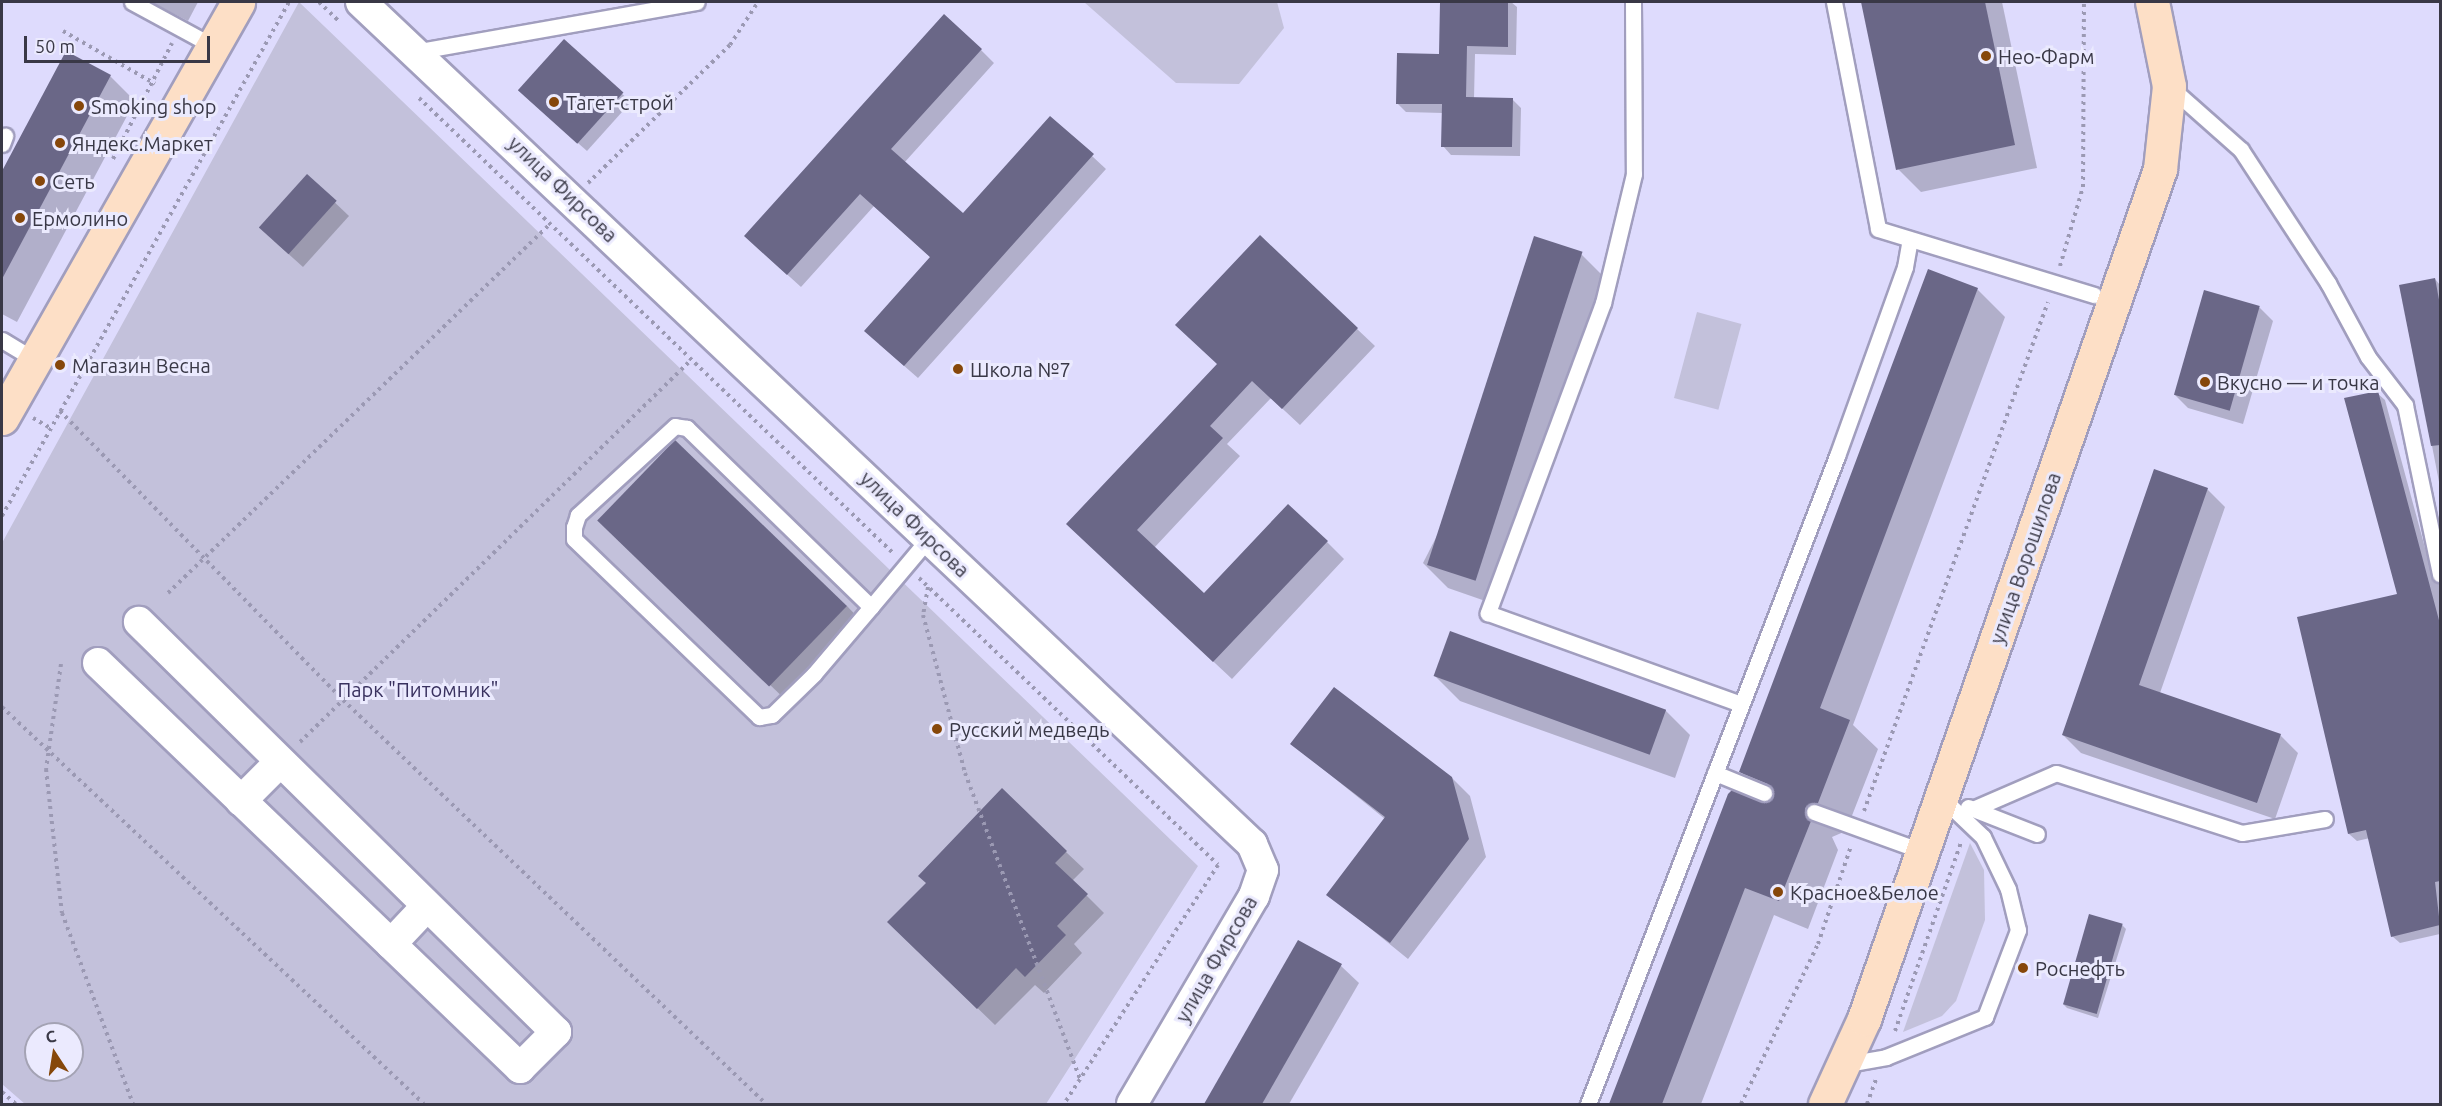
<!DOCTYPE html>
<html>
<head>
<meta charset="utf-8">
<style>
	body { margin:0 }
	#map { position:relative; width:2442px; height:1106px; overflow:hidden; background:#dedbfd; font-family:Ubuntu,sans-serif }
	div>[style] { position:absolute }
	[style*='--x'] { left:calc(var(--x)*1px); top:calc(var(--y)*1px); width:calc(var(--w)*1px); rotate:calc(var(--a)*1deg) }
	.green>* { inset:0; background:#c3c1db; transform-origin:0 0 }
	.shadow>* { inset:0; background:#0003 }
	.building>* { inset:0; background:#6a6787; transform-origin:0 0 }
	.path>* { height:4px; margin-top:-2px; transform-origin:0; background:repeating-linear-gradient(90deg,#9b99b3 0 3px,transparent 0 7.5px) }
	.roads { filter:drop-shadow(2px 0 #a19ebe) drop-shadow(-2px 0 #a19ebe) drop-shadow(0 2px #a19ebe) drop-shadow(0 -2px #a19ebe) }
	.lane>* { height:15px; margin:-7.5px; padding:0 7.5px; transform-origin:7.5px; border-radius:7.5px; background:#fff }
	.street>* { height:30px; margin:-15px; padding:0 15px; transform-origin:15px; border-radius:15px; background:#fff }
	.secondary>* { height:33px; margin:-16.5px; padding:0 16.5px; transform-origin:16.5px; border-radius:16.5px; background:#fddfc6 }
	.dots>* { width:16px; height:16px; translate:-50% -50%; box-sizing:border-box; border:3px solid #ebeafe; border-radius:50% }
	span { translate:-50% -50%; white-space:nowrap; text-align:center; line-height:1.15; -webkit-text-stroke:6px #ebeafe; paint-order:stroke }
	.poi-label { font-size:20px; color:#393846 }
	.left { translate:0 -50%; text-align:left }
	.street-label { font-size:20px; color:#393846 }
	.park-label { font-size:20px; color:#39315f }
	.frame { position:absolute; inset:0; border:3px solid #393846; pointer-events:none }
	.north { position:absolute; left:24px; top:1022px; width:60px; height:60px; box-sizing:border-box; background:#ebeafe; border:2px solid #a4a3b4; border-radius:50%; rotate:348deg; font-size:16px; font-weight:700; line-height:24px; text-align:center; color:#393846 }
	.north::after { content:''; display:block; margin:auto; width:21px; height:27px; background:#86470a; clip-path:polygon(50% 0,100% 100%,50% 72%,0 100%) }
	.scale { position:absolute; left:24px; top:36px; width:186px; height:27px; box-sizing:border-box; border:3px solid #393846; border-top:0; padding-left:8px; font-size:18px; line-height:21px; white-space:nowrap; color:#393846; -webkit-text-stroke:4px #ebeafe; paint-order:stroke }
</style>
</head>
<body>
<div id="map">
	<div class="green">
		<div style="clip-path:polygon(evenodd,299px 2px,1198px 866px,1046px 1104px,25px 1104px,2px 1084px,2px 543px,299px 2px,36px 1034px,72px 1034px,72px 1070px,36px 1070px,36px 1034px)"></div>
		<div style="clip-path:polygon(1084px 2px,1277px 2px,1284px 28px,1239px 84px,1176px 83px)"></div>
		<div style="left:1697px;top:312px;width:46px;height:89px;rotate:15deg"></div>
		<div style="clip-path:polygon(1970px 843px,1984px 870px,1985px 920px,1956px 1001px,1942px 1016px,1903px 1032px)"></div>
	</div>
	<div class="shadow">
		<div style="clip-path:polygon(151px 2px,198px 2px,188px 21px)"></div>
		<div style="clip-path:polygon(1442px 2px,1511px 2px,1517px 7px,1516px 55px,1475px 54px,1474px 99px,1512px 99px,1521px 108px,1520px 156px,1451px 155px,1443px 146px,1443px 113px,1406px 112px,1397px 103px,1441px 55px)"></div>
		<div style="clip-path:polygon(1863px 2px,2002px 2px,2037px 168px,1921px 192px,1898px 169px)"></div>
		<div style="clip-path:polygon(564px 41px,631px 102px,587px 151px,528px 99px)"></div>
		<div style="clip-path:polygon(981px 50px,994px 63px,904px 163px,963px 216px,1051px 118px,1106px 169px,918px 378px,879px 344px,931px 258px,874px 206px,801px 287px,759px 249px)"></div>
		<div style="clip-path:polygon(66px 53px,110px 76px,135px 101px,17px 322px,2px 314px,2px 174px)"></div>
		<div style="clip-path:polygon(307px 176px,349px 216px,303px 267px,274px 241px)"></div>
		<div style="clip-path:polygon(1260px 237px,1375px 346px,1300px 425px,1271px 398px,1227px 444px,1240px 456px,1154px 548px,1204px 595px,1327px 542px,1344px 559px,1232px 679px,1086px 542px,1219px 365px)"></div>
		<div style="clip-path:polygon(1581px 254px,1606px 279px,1494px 604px,1448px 588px,1423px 563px)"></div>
		<div style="clip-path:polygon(2435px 279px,2440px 285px,2440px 487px,2401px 286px)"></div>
		<div style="clip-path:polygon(1977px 289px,2005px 317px,1853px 725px,1878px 749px,1846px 831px,1832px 837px,1838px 850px,1808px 929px,1774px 915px,1701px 1104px,1610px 1104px,1729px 795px,1770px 801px,1741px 772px)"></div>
		<div style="clip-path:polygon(2205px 292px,2260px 308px,2273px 321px,2243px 424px,2188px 408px,2175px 395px)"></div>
		<div style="clip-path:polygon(2377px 393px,2385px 400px,2434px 581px,2440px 584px,2440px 934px,2400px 943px,2392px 936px,2370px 838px,2357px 841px,2349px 834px,2399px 595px)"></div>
		<div style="clip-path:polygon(2207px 489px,2225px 507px,2160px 693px,2280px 735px,2298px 753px,2275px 819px,2081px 753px,2063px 735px)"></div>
		<div style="clip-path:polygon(616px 538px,847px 606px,864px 624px,789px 703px)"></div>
		<div style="clip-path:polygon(1435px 676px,1665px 710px,1690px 735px,1675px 778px,1460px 701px)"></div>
		<div style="clip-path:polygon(1292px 744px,1452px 778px,1470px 796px,1486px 857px,1408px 959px,1328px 894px,1385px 819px)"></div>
		<div style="clip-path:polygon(1066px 852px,1084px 869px,1072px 881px,1104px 913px,1074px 944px,1082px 953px,1044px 993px,1035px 985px,995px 1025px,907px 940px)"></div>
		<div style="clip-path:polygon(2122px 925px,2126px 929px,2098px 1018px,2067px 1008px,2063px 1004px)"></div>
		<div style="clip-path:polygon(1299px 942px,1341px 966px,1359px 983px,1289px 1104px,1205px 1104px)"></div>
	</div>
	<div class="building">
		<div style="clip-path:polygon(1440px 2px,1508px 2px,1508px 47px,1467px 46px,1466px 97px,1513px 98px,1512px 147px,1441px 147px,1442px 104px,1396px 104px,1397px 53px,1439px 54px)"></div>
		<div style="clip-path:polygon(1861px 2px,1985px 2px,2015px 145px,1896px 170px)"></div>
		<div style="clip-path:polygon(944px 14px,982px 49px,891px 149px,963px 213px,1050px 116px,1094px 154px,904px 366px,864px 331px,930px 257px,860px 194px,787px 275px,744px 236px)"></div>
		<div style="left:564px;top:39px;width:80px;height:69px;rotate:42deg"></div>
		<div style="clip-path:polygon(66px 51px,111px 75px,2px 279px,2px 171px)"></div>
		<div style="left:307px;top:174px;width:40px;height:72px;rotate:42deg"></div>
		<div style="clip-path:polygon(1260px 235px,1358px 328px,1282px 409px,1252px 381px,1210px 426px,1223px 438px,1137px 530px,1204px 593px,1288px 504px,1328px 541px,1213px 662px,1066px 524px,1217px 364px,1175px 325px)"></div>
		<div style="left:1534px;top:236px;width:51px;height:346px;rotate:18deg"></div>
		<div style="clip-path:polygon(1928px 269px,1978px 288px,1820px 708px,1850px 720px,1818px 803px,1805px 808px,1811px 821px,1779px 901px,1745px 888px,1662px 1104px,1609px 1104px,1728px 794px,1732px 790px,1765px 803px,1773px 796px,1768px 784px,1739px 772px)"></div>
		<div style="clip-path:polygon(2435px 278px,2440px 305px,2440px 445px,2431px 446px,2399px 285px)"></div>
		<div style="left:2204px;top:290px;width:58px;height:109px;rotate:16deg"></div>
		<div style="clip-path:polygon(2378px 391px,2440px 624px,2440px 881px,2435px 882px,2440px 925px,2391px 937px,2366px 830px,2348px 834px,2297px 617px,2397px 594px,2344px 398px)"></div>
		<div style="left:675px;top:440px;width:239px;height:112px;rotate:44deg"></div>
		<div style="clip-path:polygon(2154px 469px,2208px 488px,2139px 685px,2281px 734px,2257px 803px,2062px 735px)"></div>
		<div style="left:1450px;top:631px;width:230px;height:48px;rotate:20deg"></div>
		<div style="clip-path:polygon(1334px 687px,1452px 777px,1469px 839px,1390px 943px,1326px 895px,1385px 817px,1290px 744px)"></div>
		<div style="clip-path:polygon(1002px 788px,1067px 851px,1055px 863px,1088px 894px,1057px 926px,1066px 935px,1025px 977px,1016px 968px,977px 1009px,887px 922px,926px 883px,918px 876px)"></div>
		<div style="left:2089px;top:914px;width:35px;height:94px;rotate:16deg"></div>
		<div style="clip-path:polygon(1298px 940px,1342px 964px,1262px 1104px,1204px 1104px)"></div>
	</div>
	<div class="path">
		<div style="--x:319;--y:2;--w:29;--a:44"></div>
		<div style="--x:63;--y:31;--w:106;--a:29.9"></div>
		<div style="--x:419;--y:98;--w:656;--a:43.83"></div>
		<div style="--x:113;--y:159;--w:130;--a:-63"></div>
		<div style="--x:588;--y:183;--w:198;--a:-44.2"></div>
		<div style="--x:730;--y:45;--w:51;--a:-56.9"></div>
		<div style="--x:2060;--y:266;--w:82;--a:-73.8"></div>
		<div style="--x:2083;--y:187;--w:185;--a:-89.7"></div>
		<div style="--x:60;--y:411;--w:404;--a:45.6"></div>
		<div style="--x:343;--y:700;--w:585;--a:43.68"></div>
		<div style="--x:33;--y:418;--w:20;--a:30"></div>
		<div style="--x:2;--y:516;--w:589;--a:-60.82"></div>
		<div style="--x:919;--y:578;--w:414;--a:43.8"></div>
		<div style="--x:1218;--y:865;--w:284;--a:122.8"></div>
		<div style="--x:928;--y:587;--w:28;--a:100"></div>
		<div style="--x:923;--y:615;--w:163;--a:75.1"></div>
		<div style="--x:965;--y:773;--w:327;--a:69.4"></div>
		<div style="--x:168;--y:593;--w:531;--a:-44.01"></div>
		<div style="--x:61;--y:664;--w:106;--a:98.1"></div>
		<div style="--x:46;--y:769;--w:145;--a:83.7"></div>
		<div style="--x:62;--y:913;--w:204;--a:69.6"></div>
		<div style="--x:2;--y:707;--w:579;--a:43.25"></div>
		<div style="--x:300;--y:742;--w:547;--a:-44.33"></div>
		<div style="--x:1864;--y:811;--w:541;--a:-70.13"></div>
		<div style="--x:1895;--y:1031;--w:199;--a:-70.7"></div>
		<div style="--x:2;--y:1092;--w:18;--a:41"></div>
		<div style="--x:1741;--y:1104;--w:178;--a:-64.3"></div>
		<div style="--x:1818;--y:944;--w:103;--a:-71.4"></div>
		<div style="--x:1867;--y:1104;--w:29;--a:-70"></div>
	</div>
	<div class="roads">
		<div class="lane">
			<div style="--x:132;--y:2;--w:92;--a:28.5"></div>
			<div style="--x:1633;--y:2;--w:172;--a:89.7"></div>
			<div style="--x:1634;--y:174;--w:133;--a:103.5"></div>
			<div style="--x:1603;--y:303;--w:331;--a:110.4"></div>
			<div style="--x:1488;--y:613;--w:269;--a:19.8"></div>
			<div style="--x:1834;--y:2;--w:231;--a:79"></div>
			<div style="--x:1878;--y:229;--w:226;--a:17"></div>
			<div style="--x:419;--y:51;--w:282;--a:-10"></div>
			<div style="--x:2169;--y:86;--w:96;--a:41.6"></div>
			<div style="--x:2241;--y:150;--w:159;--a:56.8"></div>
			<div style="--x:2328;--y:283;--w:84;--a:61.6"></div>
			<div style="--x:2368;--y:357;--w:61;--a:52.4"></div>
			<div style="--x:2405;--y:405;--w:173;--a:78.3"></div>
			<div style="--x:2;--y:144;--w:9;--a:-69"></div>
			<div style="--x:2;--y:340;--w:37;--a:31"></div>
			<div style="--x:871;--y:607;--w:257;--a:-135.8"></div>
			<div style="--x:687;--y:428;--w:12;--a:-171"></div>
			<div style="--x:675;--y:426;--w:132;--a:137.5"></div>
			<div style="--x:578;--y:515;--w:13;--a:108"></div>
			<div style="--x:574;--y:527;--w:12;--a:90"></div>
			<div style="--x:574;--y:539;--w:257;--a:43.9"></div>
			<div style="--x:759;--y:717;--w:13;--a:-9"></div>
			<div style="--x:772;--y:715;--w:59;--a:-44.3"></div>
			<div style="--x:814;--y:674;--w:88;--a:-49.6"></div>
			<div style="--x:871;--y:607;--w:90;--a:-50"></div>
			<div style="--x:1715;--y:773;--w:53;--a:22.2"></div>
			<div style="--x:1968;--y:807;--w:74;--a:21.4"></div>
			<div style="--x:1973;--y:809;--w:90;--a:-23.4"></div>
			<div style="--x:2056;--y:773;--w:195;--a:17.9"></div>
			<div style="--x:2242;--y:833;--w:84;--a:-9.6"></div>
			<div style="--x:1814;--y:812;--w:115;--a:19.9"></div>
			<div style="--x:1847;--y:1064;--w:40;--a:-10"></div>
			<div style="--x:1886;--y:1057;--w:107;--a:-22"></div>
			<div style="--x:1985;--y:1017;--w:93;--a:-69.2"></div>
			<div style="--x:2018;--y:930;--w:42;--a:-103.7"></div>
			<div style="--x:2008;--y:889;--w:58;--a:-115.7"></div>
			<div style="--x:1983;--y:837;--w:59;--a:-136.4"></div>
			<div style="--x:1588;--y:1104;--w:694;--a:-68.98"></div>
			<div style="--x:1837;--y:456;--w:201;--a:-70.2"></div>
			<div style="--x:1905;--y:267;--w:28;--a:-80"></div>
		</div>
		<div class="street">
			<div style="--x:361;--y:2;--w:1226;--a:43.38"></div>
			<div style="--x:1252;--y:844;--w:28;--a:67"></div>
			<div style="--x:1263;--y:870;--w:28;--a:109"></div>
			<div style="--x:1254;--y:896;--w:241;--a:120.4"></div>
			<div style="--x:98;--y:663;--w:585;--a:43.82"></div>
			<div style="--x:520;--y:1068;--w:51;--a:-45"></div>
			<div style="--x:556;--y:1032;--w:585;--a:-135.48"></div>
			<div style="--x:241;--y:801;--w:52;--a:-45"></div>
			<div style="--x:391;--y:944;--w:51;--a:-46.6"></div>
		</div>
		<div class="secondary">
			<div style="--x:2;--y:418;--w:478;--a:-60.4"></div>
			<div style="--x:1825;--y:1104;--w:94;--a:-65.4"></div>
			<div style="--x:1864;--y:1019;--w:900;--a:-70.8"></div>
			<div style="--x:2160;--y:169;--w:83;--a:-83.8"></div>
			<div style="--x:2169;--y:86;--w:86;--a:-101.4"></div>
		</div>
	</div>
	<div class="dots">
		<div style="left:1986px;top:56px;background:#86470a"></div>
		<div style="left:554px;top:102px;background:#86470a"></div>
		<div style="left:79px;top:106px;background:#86470a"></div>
		<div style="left:60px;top:143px;background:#86470a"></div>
		<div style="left:40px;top:181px;background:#86470a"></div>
		<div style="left:20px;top:218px;background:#86470a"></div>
		<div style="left:60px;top:365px;background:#86470a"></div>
		<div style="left:958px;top:369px;background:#86470a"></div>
		<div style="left:2205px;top:382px;background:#86470a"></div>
		<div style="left:937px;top:729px;background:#86470a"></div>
		<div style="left:1778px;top:892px;background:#86470a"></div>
		<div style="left:2023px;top:968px;background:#86470a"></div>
	</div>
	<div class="poi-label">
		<span class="left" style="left:1998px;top:56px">Нео-Фарм</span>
		<span class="left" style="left:566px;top:102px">Тагет-строй</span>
		<span class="left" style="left:91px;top:106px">Smoking shop</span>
		<span class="left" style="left:72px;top:143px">Яндекс.Маркет</span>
		<span class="left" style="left:52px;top:181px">Сеть</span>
		<span class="left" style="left:32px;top:218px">Ермолино</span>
		<span class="left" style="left:72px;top:365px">Магазин Весна</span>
		<span class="left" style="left:970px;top:369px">Школа №7</span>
		<span class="left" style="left:2217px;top:382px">Вкусно — и точка</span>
		<span class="left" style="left:949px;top:729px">Русский медведь</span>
		<span class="left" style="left:1790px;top:892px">Красное&amp;Белое</span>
		<span class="left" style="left:2035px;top:968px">Роснефть</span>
	</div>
	<div class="street-label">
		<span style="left:563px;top:189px;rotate:44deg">улица Фирсова</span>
		<span style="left:915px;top:524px;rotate:44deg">улица Фирсова</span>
		<span style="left:2025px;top:558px;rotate:-71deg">улица Ворошилова</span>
		<span style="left:1216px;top:959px;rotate:-60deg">улица Фирсова</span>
	</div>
	<div class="park-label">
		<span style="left:418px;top:689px">Парк "Питомник"</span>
	</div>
	<div class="frame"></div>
	<div class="north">С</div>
	<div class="scale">50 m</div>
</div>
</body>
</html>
